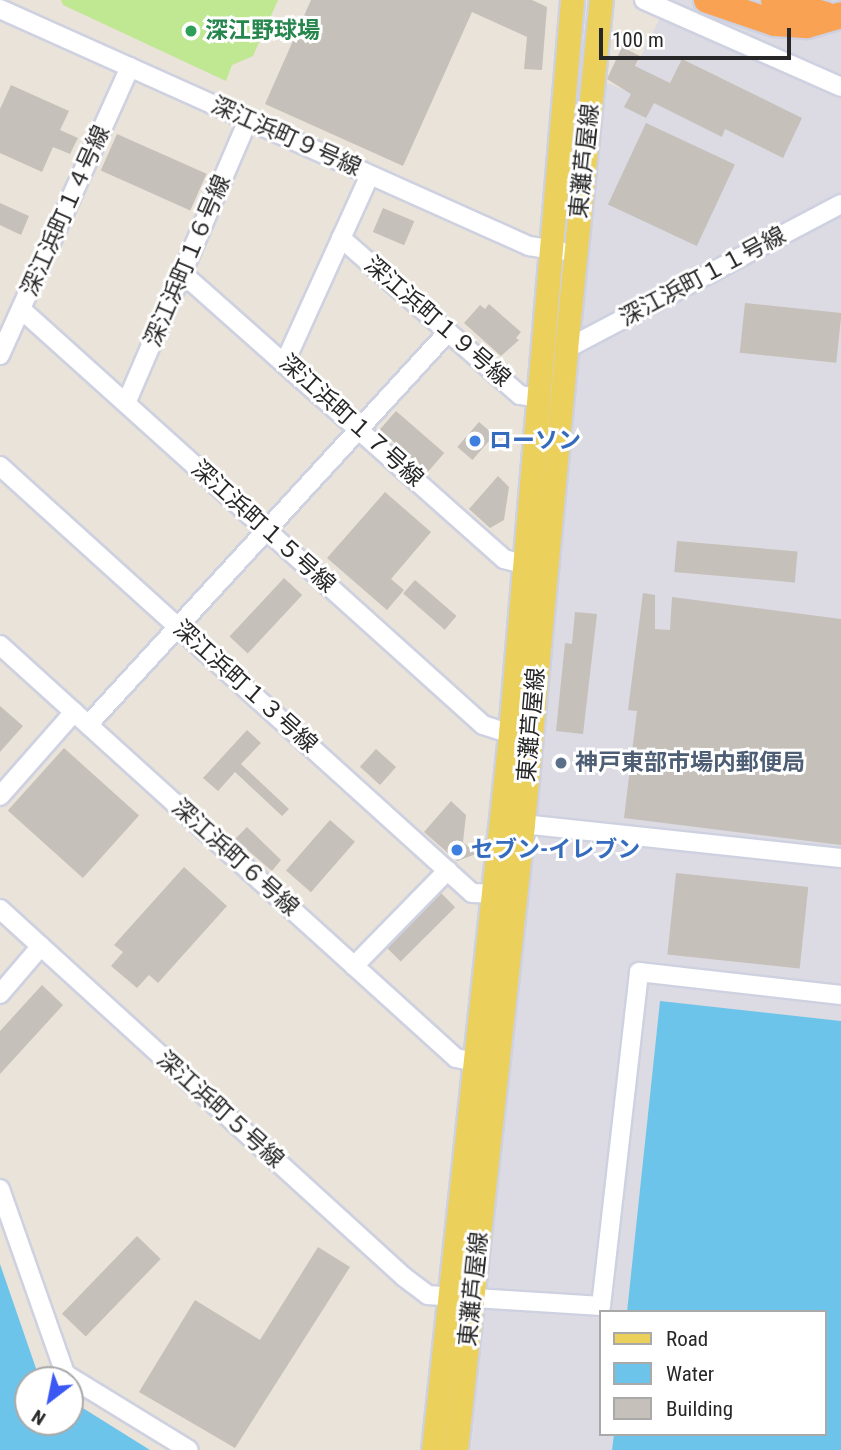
<!DOCTYPE html>
<html>
<head>
<meta charset="utf-8">
<style>
	body { margin:0 }
	#map { position:relative; width:841px; height:1450px; overflow:hidden; background:#eae3d9; font-family:"Roboto Condensed","Noto Sans JP",sans-serif }
	div>[style] { position:absolute }
	[style*='--x'] { left:calc(var(--x)*1px); top:calc(var(--y)*1px); width:calc(var(--w)*1px); rotate:calc(var(--a)*1deg) }
	.industrial>* { inset:0; background:#dcdae2 }
	.pitch>* { inset:0; background:#c0e792 }
	.water>* { inset:0; background:#6dc4ea }
	.building>* { inset:0; background:#c5c0b9; transform-origin:0 0 }
	.roads { filter:drop-shadow(2px 0 #ced1e0) drop-shadow(-2px 0 #ced1e0) drop-shadow(0 2px #ced1e0) drop-shadow(0 -2px #ced1e0) }
	.minor>* { height:18px; margin:-9px; padding:0 9px; transform-origin:9px; border-radius:9px; background:#fff }
	.major>* { height:23px; margin:-11.5px; padding:0 11.5px; transform-origin:11.5px; border-radius:11.5px; background:#ecd05c }
	.highway>* { height:26px; margin:-13px; padding:0 13px; transform-origin:13px; border-radius:13px; background:#f9a254 }
	.dots>* { width:19px; height:19px; translate:-50% -50%; box-sizing:border-box; border:4px solid #fff; border-radius:50% }
	span { translate:-50% -50%; white-space:nowrap; text-align:center; line-height:1.15; -webkit-text-stroke:6px #fff; paint-order:stroke }
	.leisure-label { font-size:23px; color:#27864d; font-weight:700 }
	.left { translate:0 -50%; text-align:left }
	.street-label { font-size:23px; color:#272727 }
	.shop-label { font-size:23px; color:#366cbe; font-weight:700 }
	.service-label { font-size:23px; color:#4e5e75; font-weight:700 }
	.legend { position:absolute; left:599px; top:1310px; width:228px; height:126px; box-sizing:border-box; background:#fff; border:2px solid #a9a9a9; margin:0; padding:9px 12px; list-style:none; font-size:21px; color:#272727 }
	.legend li { display:flex; align-items:center; gap:14px; height:35px }
	.legend b { width:35px; border:2px solid #a9a9a9 }
	.north { position:absolute; left:14px; top:1366px; width:70px; height:70px; box-sizing:border-box; background:#fff; border:2px solid #a9a9a9; border-radius:50%; rotate:212deg; font-size:19px; font-weight:700; line-height:28px; text-align:center; color:#272727 }
	.north::after { content:''; display:block; margin:auto; width:24px; height:32px; background:#3b57f4; clip-path:polygon(50% 0,100% 100%,50% 72%,0 100%) }
	.scale { position:absolute; left:599px; top:28px; width:192px; height:32px; box-sizing:border-box; border:4px solid #272727; border-top:0; padding-left:9px; font-size:21px; line-height:24px; white-space:nowrap; color:#272727; -webkit-text-stroke:5px #fff; paint-order:stroke }
</style>
</head>
<body>
<div id="map">
	<div class="industrial">
		<div style="clip-path:polygon(669px 0,841px 0,841px 1021px,660px 1002px,627px 1312px,601px 1312px,601px 1434px,614px 1434px,612px 1450px,471px 1450px,605px 82px,624px 90px)"></div>
	</div>
	<div class="pitch">
		<div style="clip-path:polygon(61px 0,278px 0,253px 56px,232px 65px,226px 81px,63px 5px)"></div>
	</div>
	<div class="water">
		<div style="clip-path:polygon(660px 1001px,841px 1021px,841px 1450px,612px 1450px,614px 1434px,825px 1434px,825px 1312px,627px 1312px)"></div>
		<div style="clip-path:polygon(0 1264px,40px 1380px,28px 1380px,28px 1422px,70px 1422px,70px 1400px,150px 1450px,0 1450px)"></div>
	</div>
	<div class="building">
		<div style="clip-path:polygon(311px 0,532px 0,547px 7px,542px 70px,524px 69px,527px 37px,472px 12px,403px 166px,265px 104px)"></div>
		<div style="clip-path:polygon(622px 47px,640px 56px,635px 66px,670px 83px,682px 59px,802px 118px,783px 158px,725px 129px,722px 137px,654px 103px,646px 118px,624px 107px,631px 94px,607px 79px)"></div>
		<div style="clip-path:polygon(11px 85px,69px 111px,60px 130px,78px 138px,70px 154px,53px 147px,42px 172px,0 153px,0 109px)"></div>
		<div style="left:646px;top:123px;width:98px;height:90px;rotate:25deg"></div>
		<div style="left:117px;top:134px;width:98px;height:40px;rotate:24deg"></div>
		<div style="clip-path:polygon(0 203px,29px 216px,21px 235px,0 225px)"></div>
		<div style="left:383px;top:208px;width:34px;height:26px;rotate:23deg"></div>
		<div style="left:745px;top:303px;width:97px;height:50px;rotate:6deg"></div>
		<div style="clip-path:polygon(489px 304px,521px 332px,516px 338px,519px 340px,501px 356px,464px 323px,480px 305px,485px 309px)"></div>
		<div style="left:396px;top:411px;width:64px;height:25px;rotate:41deg"></div>
		<div style="left:479px;top:422px;width:20px;height:33px;rotate:41deg"></div>
		<div style="clip-path:polygon(498px 476px,509px 487px,504px 520px,490px 528px,469px 509px)"></div>
		<div style="clip-path:polygon(385px 492px,431px 532px,391px 579px,404px 590px,387px 610px,327px 558px)"></div>
		<div style="left:677px;top:541px;width:121px;height:31px;rotate:5deg"></div>
		<div style="left:284px;top:578px;width:25px;height:80px;rotate:43deg"></div>
		<div style="left:415px;top:580px;width:55px;height:18px;rotate:41deg"></div>
		<div style="clip-path:polygon(643px 593px,655px 595px,655px 629px,670px 630px,672px 597px,841px 619px,841px 845px,624px 818px,637px 711px,628px 710px)"></div>
		<div style="clip-path:polygon(575px 612px,597px 614px,583px 734px,556px 731px,565px 643px,572px 644px)"></div>
		<div style="clip-path:polygon(0 706px,23px 726px,0 752px)"></div>
		<div style="clip-path:polygon(247px 730px,261px 743px,241px 764px,289px 809px,282px 816px,235px 772px,218px 791px,203px 778px)"></div>
		<div style="left:64px;top:748px;width:101px;height:84px;rotate:42deg"></div>
		<div style="left:376px;top:749px;width:27px;height:24px;rotate:42deg"></div>
		<div style="clip-path:polygon(451px 801px,466px 815px,463px 842px,476px 854px,457px 861px,424px 832px)"></div>
		<div style="left:330px;top:820px;width:33px;height:67px;rotate:41deg"></div>
		<div style="clip-path:polygon(247px 827px,281px 860px,272px 871px,235px 839px)"></div>
		<div style="clip-path:polygon(184px 867px,227px 906px,158px 983px,149px 975px,137px 988px,111px 966px,123px 952px,114px 945px)"></div>
		<div style="left:676px;top:873px;width:133px;height:82px;rotate:6deg"></div>
		<div style="left:441px;top:893px;width:20px;height:77px;rotate:45deg"></div>
		<div style="clip-path:polygon(42px 985px,63px 1005px,0 1074px,0 1031px)"></div>
		<div style="left:137px;top:1236px;width:33px;height:108px;rotate:44deg"></div>
		<div style="clip-path:polygon(318px 1247px,350px 1267px,235px 1448px,139px 1392px,195px 1300px,260px 1340px)"></div>
	</div>
	<div class="roads">
		<div class="minor">
			<div style="--x:644;--y:0;--w:215;--a:23.8"></div>
			<div style="--x:0;--y:9;--w:580;--a:24.13"></div>
			<div style="--x:529;--y:246;--w:32;--a:9"></div>
			<div style="--x:341;--y:238;--w:238;--a:41.3"></div>
			<div style="--x:520;--y:395;--w:17;--a:10"></div>
			<div style="--x:182;--y:273;--w:431;--a:41.6"></div>
			<div style="--x:504;--y:559;--w:20;--a:15"></div>
			<div style="--x:22;--y:310;--w:620;--a:41.99"></div>
			<div style="--x:483;--y:725;--w:28;--a:18"></div>
			<div style="--x:566;--y:349;--w:311;--a:-27.8"></div>
			<div style="--x:0;--y:355;--w:316;--a:-65.7"></div>
			<div style="--x:285;--y:362;--w:205;--a:-65.6"></div>
			<div style="--x:127;--y:401;--w:306;--a:-66.7"></div>
			<div style="--x:0;--y:466;--w:636;--a:42.13"></div>
			<div style="--x:472;--y:893;--w:23;--a:2"></div>
			<div style="--x:0;--y:645;--w:615;--a:42.17"></div>
			<div style="--x:456;--y:1058;--w:19;--a:12"></div>
			<div style="--x:88;--y:725;--w:533;--a:-47.51"></div>
			<div style="--x:0;--y:796;--w:112;--a:-48.6"></div>
			<div style="--x:513;--y:823;--w:330;--a:6.1"></div>
			<div style="--x:0;--y:909;--w:546;--a:42.33"></div>
			<div style="--x:404;--y:1277;--w:30;--a:37"></div>
			<div style="--x:428;--y:1295;--w:173;--a:3.6"></div>
			<div style="--x:601;--y:1306;--w:336;--a:-83.5"></div>
			<div style="--x:639;--y:972;--w:203;--a:6.5"></div>
			<div style="--x:354;--y:966;--w:134;--a:-45.6"></div>
			<div style="--x:0;--y:994;--w:63;--a:-49.5"></div>
			<div style="--x:0;--y:1189;--w:196;--a:70.6"></div>
			<div style="--x:65;--y:1374;--w:145;--a:31.5"></div>
		</div>
		<div class="major">
			<div style="--x:433;--y:1450;--w:720;--a:-83.86"></div>
			<div style="--x:510;--y:734;--w:737;--a:-85.17"></div>
			<div style="--x:456;--y:1450;--w:630;--a:-83.89"></div>
			<div style="--x:523;--y:824;--w:477;--a:-84.8"></div>
			<div style="--x:566;--y:349;--w:351;--a:-84.3"></div>
		</div>
		<div class="highway">
			<div style="--x:707;--y:0;--w:72;--a:18.7"></div>
			<div style="--x:775;--y:23;--w:32;--a:4"></div>
			<div style="--x:807;--y:25;--w:35;--a:-16"></div>
			<div style="--x:774;--y:0;--w:54;--a:16.1"></div>
		</div>
	</div>
	<div class="dots">
		<div style="left:191px;top:31px;background:#2e9e5b"></div>
		<div style="left:475px;top:441px;background:#3f7fe0"></div>
		<div style="left:561px;top:763px;background:#5c6f8a"></div>
		<div style="left:457px;top:850px;background:#3f7fe0"></div>
	</div>
	<div class="leisure-label">
		<span class="left" style="left:205px;top:31px">深江野球場</span>
	</div>
	<div class="street-label">
		<span style="left:286px;top:137px;rotate:24deg">深江浜町９号線</span>
		<span style="left:585px;top:161px;rotate:-84deg">東灘芦屋線</span>
		<span style="left:66px;top:211px;rotate:-66deg">深江浜町１４号線</span>
		<span style="left:188px;top:261px;rotate:-67deg">深江浜町１６号線</span>
		<span style="left:703px;top:277px;rotate:-28deg">深江浜町１１号線</span>
		<span style="left:437px;top:322px;rotate:41deg">深江浜町１９号線</span>
		<span style="left:351px;top:421px;rotate:42deg">深江浜町１７号線</span>
		<span style="left:263px;top:527px;rotate:42deg">深江浜町１５号線</span>
		<span style="left:245px;top:687px;rotate:42deg">深江浜町１３号線</span>
		<span style="left:532px;top:725px;rotate:-85deg">東灘芦屋線</span>
		<span style="left:235px;top:858px;rotate:42deg">深江浜町６号線</span>
		<span style="left:220px;top:1110px;rotate:42deg">深江浜町５号線</span>
		<span style="left:474px;top:1289px;rotate:-84deg">東灘芦屋線</span>
	</div>
	<div class="shop-label">
		<span class="left" style="left:489px;top:441px">ローソン</span>
		<span class="left" style="left:471px;top:850px">セブン-イレブン</span>
	</div>
	<div class="service-label">
		<span class="left" style="left:575px;top:763px">神戸東部市場内郵便局</span>
	</div>
	<ul class="legend">
	<li><b style="height:9px;background:#ecd05c"></b>Road</li>
	<li><b style="height:19px;background:#6dc4ea"></b>Water</li>
	<li><b style="height:19px;background:#c5c0b9"></b>Building</li>
	</ul>
	<div class="north">N</div>
	<div class="scale">100 m</div>
</div>
</body>
</html>
